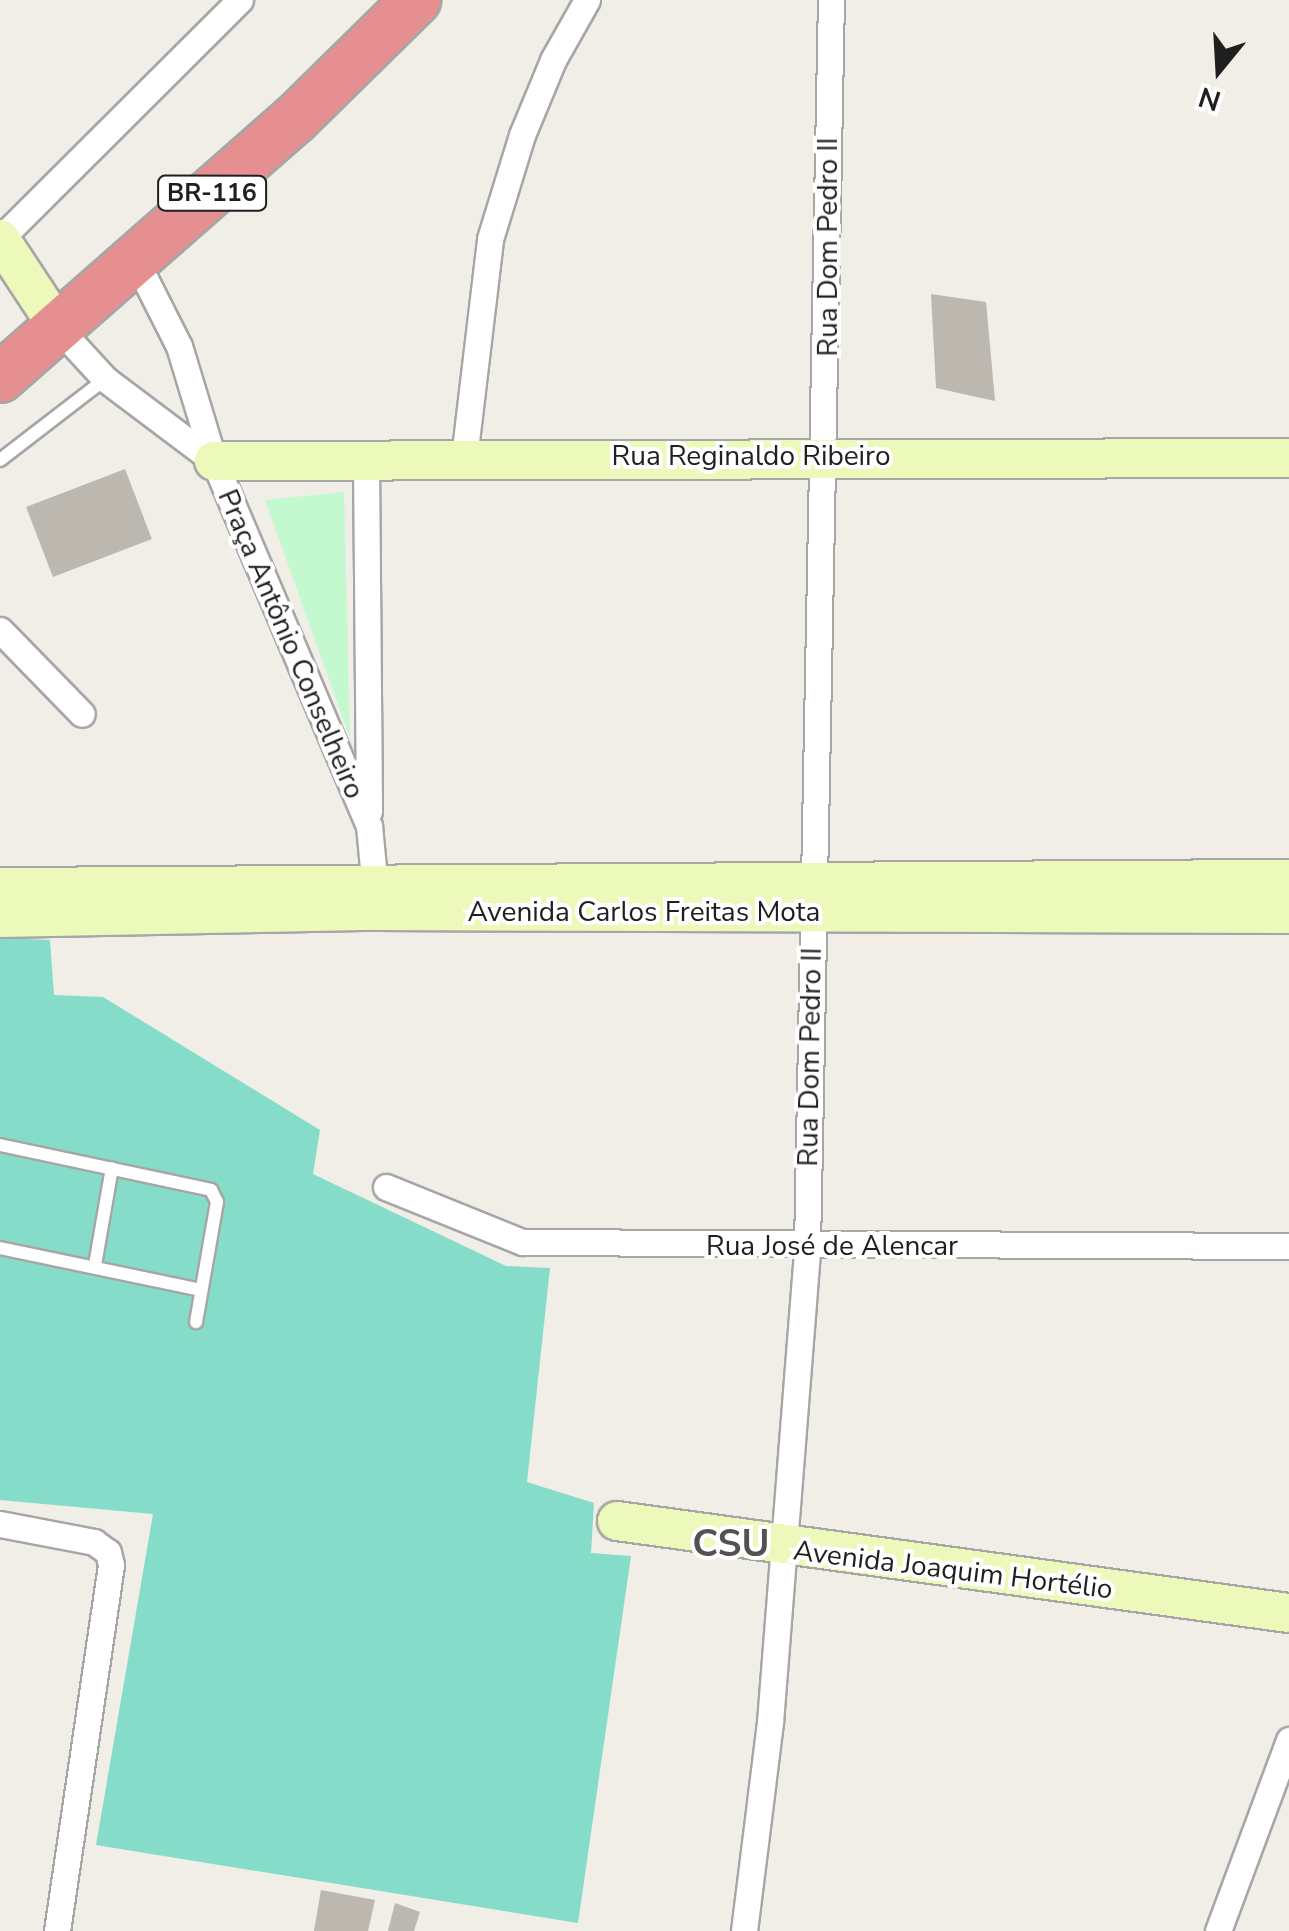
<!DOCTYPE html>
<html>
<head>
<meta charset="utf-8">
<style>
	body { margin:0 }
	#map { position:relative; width:1289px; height:1931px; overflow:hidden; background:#f0eee6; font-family:"Nunito Sans",sans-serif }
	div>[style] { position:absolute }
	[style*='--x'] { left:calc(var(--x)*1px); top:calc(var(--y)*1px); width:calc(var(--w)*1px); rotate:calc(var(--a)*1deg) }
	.park>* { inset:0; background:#c4f9d0 }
	.pitch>* { inset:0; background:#85ddc9 }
	.building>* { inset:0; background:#bcb7af; transform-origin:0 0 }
	.roads { filter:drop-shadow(2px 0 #a6a6a6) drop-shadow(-2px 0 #a6a6a6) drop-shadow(0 2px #a6a6a6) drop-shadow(0 -2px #a6a6a6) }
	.lane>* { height:12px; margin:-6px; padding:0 6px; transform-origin:6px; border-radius:6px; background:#fff }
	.street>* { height:25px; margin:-12.5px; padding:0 12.5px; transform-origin:12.5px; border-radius:12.5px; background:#fff }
	.secondary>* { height:38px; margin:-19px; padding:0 19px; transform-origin:19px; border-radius:19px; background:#ecf9bb }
	.highway>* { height:48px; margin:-24px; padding:0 24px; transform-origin:24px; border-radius:24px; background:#e68f91 }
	span { translate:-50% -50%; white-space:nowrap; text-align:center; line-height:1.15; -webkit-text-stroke:8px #fff; paint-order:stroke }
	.shield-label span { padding:2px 8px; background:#fff; border:2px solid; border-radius:8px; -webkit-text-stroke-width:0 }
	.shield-label { font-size:25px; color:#1f1f1f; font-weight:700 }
	.street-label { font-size:28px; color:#1f1f1f }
	.district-label { font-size:38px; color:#525252; font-weight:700 }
	.north { position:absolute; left:1169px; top:20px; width:100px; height:100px; -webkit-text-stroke:8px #fff; paint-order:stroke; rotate:198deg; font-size:28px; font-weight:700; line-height:40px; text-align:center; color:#1f1f1f }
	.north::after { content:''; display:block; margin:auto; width:35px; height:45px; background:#1f1f1f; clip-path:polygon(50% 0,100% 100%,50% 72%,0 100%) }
</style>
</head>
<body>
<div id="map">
	<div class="park">
		<div style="clip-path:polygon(344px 492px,350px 738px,265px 500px)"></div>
	</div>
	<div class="pitch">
		<div style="clip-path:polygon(0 938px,50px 940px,54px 995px,103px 997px,320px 1130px,313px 1174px,506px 1266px,550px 1268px,527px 1482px,594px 1503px,591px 1553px,631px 1556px,578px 1923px,96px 1845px,153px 1514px,0 1500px)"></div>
	</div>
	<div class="building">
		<div style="clip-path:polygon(931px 294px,986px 302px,995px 401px,936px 388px)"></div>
		<div style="left:125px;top:469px;width:75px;height:106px;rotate:69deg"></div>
		<div style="clip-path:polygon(321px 1890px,375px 1900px,368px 1931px,314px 1931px)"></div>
		<div style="clip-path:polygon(395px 1903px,420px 1912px,414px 1931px,388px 1931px)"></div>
	</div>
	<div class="roads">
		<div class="lane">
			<div style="--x:0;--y:460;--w:133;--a:-37.6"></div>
			<div style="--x:0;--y:1145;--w:216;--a:12"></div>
			<div style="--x:211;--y:1190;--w:13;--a:63"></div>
			<div style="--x:217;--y:1202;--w:122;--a:99.9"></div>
			<div style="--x:0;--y:1248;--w:205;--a:11.8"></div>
			<div style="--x:95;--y:1265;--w:98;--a:-80.1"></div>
		</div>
		<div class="street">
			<div style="--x:0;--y:239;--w:339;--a:-44.9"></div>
			<div style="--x:136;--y:261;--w:95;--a:63.2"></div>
			<div style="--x:179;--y:346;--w:120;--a:73.1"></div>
			<div style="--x:214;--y:461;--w:397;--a:67"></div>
			<div style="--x:369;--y:826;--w:73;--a:84.5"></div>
			<div style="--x:60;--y:330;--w:67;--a:47.4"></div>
			<div style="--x:105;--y:379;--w:136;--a:37"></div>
			<div style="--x:464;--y:458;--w:221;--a:-83.2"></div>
			<div style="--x:490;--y:239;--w:109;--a:-72.9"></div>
			<div style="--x:522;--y:135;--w:81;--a:-67.5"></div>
			<div style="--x:553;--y:60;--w:69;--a:-60.5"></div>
			<div style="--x:366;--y:461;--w:350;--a:89.5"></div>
			<div style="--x:0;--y:630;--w:117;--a:45.7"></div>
			<div style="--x:386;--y:1187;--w:147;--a:22"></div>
			<div style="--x:522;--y:1242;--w:767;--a:0.3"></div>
			<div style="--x:0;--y:1524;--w:96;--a:10.8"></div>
			<div style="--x:94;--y:1542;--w:17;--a:36"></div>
			<div style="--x:108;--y:1552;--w:13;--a:77"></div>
			<div style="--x:111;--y:1565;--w:370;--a:98.4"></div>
			<div style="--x:744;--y:1931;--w:211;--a:-82.9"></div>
			<div style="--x:770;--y:1722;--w:476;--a:-85.5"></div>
			<div style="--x:807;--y:1247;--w:1247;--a:-88.9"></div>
			<div style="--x:1218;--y:1931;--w:204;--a:-69.6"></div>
		</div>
		<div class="secondary">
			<div style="--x:0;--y:239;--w:109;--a:56.6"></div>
			<div style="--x:214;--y:461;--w:1075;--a:-0.16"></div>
			<div style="--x:0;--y:887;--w:1289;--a:-0.36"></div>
			<div style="--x:0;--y:918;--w:376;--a:-1.1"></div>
			<div style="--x:376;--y:911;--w:913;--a:0.19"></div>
			<div style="--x:617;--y:1521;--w:678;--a:7.8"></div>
		</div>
		<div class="highway">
			<div style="--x:0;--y:378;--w:393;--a:-41.3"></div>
			<div style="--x:295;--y:119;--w:170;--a:-44.5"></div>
		</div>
	</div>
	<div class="shield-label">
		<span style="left:212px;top:193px">BR-116</span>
	</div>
	<div class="street-label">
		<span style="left:828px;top:247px;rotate:-90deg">Rua Dom Pedro II</span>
		<span style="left:751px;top:456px">Rua Reginaldo Ribeiro</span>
		<span style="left:291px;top:644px;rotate:67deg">Praça Antônio Conselheiro</span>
		<span style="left:644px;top:912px">Avenida Carlos Freitas Mota</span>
		<span style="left:810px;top:1057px;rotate:-89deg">Rua Dom Pedro II</span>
		<span style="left:832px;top:1246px">Rua José de Alencar</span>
		<span style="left:953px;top:1570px;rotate:7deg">Avenida Joaquim Hortélio</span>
	</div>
	<div class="district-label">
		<span style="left:731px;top:1544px">CSU</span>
	</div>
	<div class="north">N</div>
</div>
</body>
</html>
